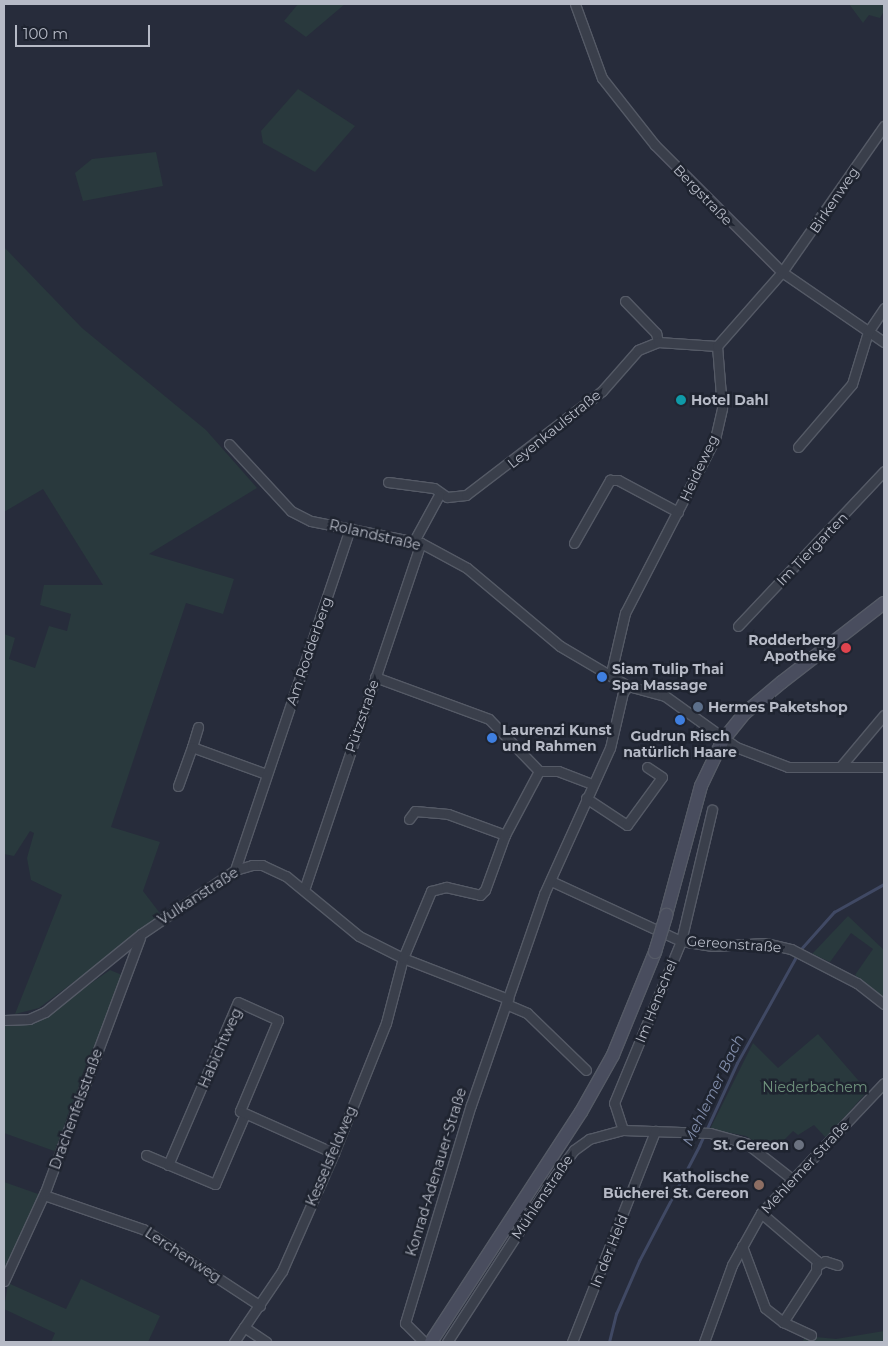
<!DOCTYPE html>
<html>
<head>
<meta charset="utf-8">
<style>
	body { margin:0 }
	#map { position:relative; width:888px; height:1346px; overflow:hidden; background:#272c3b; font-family:Montserrat,sans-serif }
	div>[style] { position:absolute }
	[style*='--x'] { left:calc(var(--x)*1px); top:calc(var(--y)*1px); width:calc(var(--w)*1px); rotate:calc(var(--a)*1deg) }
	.green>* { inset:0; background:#29393d }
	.stream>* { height:2.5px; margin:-1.25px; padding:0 1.25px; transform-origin:1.25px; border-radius:1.25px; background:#404964 }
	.roads { filter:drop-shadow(1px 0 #555a66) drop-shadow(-1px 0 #555a66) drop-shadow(0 1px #555a66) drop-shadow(0 -1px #555a66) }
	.street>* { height:9px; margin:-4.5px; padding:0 4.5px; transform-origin:4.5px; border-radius:4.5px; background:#3a3f4b }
	.secondary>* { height:12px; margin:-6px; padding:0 6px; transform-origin:6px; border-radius:6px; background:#494d5e }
	.bridges { filter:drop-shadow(1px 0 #555a66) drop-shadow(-1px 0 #555a66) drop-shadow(0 1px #555a66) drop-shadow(0 -1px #555a66) }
	.secondary-bridge>* { height:12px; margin:-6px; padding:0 6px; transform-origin:6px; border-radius:6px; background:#494d5e }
	.dots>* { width:14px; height:14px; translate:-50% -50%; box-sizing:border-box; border:2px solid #1f2430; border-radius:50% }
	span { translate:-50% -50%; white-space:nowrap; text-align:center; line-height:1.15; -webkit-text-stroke:5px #1f2430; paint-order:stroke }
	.street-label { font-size:14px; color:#b6bac6 }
	.poi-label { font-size:14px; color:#b6bac6; font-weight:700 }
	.left { translate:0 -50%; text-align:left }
	.right { translate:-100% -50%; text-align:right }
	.park-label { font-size:14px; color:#70947e }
	.water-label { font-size:15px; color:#818daa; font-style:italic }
	.frame { position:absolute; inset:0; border:5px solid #b6bac6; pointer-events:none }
	.scale { position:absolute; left:15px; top:25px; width:135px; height:22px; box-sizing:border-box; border:2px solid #b6bac6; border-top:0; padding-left:6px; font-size:15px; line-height:18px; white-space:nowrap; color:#b6bac6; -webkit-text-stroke:4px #1f2430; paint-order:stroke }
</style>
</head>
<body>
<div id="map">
	<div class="green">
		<div style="clip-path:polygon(298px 4px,345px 4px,306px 37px,284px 21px)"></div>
		<div style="clip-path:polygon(849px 4px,884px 4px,884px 11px,880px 18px,869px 15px,863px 23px)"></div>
		<div style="clip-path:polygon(298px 89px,355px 126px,315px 172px,263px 143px,261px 131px)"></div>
		<div style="clip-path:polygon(156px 152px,163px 186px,83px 201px,75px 173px,92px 159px)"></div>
		<div style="clip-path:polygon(4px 247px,82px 328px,206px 430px,257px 488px,149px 554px,234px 579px,223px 614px,186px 603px,111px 827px,160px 842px,143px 891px,162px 916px,39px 1008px,15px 1014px,62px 895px,31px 880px,27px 858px,34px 833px,30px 831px,14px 856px,4px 854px,4px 634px,15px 638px,9px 659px,35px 668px,49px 626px,67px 631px,71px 614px,40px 605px,44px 585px,103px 585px,43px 489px,4px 512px)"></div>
		<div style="clip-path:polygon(848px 916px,884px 950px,884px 998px,855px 975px,873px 949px,851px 933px,830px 962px,812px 954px)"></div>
		<div style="clip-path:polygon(110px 970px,122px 975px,57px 1152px,4px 1133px,4px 1023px,31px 1021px,47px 1014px)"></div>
		<div style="clip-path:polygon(818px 1034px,865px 1088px,865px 1094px,826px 1138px,814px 1125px,798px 1135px,793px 1131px,777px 1147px,769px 1140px,762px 1146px,746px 1136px,710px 1129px,753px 1043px,778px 1068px)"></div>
		<div style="clip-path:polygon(4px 1182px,41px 1195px,6px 1271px,4px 1270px)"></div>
		<div style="clip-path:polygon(81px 1279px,160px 1316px,148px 1342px,51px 1342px,55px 1333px,4px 1309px,8px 1283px,66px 1309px)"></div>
		<div style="clip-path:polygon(884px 1331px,884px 1342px,802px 1342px,806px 1336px,836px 1339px)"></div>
	</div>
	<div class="stream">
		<div style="--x:800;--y:950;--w:51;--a:-48.2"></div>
		<div style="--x:834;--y:912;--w:57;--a:-29.2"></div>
		<div style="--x:609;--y:1342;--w:29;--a:-76"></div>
		<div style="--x:616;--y:1314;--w:58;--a:-66.5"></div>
		<div style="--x:639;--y:1261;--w:130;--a:-62.4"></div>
		<div style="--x:699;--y:1146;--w:91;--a:-65.4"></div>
		<div style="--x:737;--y:1063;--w:124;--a:-60.9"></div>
	</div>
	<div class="roads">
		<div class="street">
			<div style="--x:575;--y:4;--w:79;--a:70"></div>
			<div style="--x:602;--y:78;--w:85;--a:51.7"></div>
			<div style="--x:655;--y:145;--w:180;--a:45"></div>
			<div style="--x:782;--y:272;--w:124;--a:34.5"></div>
			<div style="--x:625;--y:301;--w:45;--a:45.9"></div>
			<div style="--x:656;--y:333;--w:9;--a:77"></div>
			<div style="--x:229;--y:444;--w:91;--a:47.2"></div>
			<div style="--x:291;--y:511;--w:22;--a:27"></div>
			<div style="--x:311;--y:521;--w:112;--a:11.3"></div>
			<div style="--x:421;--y:543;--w:52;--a:28.5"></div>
			<div style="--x:467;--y:568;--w:121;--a:40"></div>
			<div style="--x:560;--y:646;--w:79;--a:30.5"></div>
			<div style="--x:798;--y:447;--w:83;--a:-49.4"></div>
			<div style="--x:852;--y:384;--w:54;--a:-72.9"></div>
			<div style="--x:868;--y:332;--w:29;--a:-56"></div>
			<div style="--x:388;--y:482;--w:46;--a:7.4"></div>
			<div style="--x:434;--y:488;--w:16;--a:35"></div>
			<div style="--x:447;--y:497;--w:19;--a:-6"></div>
			<div style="--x:466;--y:495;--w:171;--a:-37.4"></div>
			<div style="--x:602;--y:391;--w:55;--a:-48.7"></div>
			<div style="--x:638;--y:350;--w:22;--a:-22"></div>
			<div style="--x:658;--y:342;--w:59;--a:3.9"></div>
			<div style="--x:414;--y:541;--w:52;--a:-61.5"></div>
			<div style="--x:574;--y:543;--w:73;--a:-60.3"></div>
			<div style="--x:610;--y:480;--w:8;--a:0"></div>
			<div style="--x:618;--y:480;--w:68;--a:28.1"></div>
			<div style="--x:738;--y:626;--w:213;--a:-46.7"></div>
			<div style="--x:611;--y:673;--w:62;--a:-76.9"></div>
			<div style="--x:625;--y:613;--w:196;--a:-62.7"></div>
			<div style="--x:715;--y:439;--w:32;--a:-77"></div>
			<div style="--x:722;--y:408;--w:62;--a:-94.6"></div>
			<div style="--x:717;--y:346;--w:98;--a:-48.7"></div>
			<div style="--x:782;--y:272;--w:178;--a:-55.1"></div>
			<div style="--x:375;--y:677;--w:121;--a:20.2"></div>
			<div style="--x:489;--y:719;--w:72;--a:46.1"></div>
			<div style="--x:539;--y:771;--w:19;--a:0"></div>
			<div style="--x:558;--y:771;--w:36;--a:21"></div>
			<div style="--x:192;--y:747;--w:21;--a:-73"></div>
			<div style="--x:842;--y:765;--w:65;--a:-50"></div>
			<div style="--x:178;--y:786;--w:41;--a:-70.3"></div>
			<div style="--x:192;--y:747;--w:79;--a:20"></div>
			<div style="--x:586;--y:798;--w:49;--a:33.4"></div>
			<div style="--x:627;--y:825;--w:59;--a:-53.9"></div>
			<div style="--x:662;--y:777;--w:18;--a:-146"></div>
			<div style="--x:409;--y:819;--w:10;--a:-53"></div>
			<div style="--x:415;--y:811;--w:33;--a:5"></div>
			<div style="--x:448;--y:814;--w:61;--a:20.2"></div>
			<div style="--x:235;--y:870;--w:361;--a:-71.4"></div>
			<div style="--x:551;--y:881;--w:143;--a:24.8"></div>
			<div style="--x:681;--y:941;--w:32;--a:9"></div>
			<div style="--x:713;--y:946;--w:52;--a:-3.3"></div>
			<div style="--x:765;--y:943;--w:27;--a:13"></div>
			<div style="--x:791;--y:949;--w:74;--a:27.3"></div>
			<div style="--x:857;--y:983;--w:34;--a:38"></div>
			<div style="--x:304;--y:890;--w:366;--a:-71.4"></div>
			<div style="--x:506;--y:1004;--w:23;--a:23"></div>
			<div style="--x:527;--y:1013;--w:82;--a:44"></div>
			<div style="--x:4;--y:1020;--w:25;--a:-2"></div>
			<div style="--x:29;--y:1019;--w:17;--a:-24"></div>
			<div style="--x:45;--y:1012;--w:124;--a:-39.1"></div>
			<div style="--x:141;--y:934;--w:114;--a:-34.2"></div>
			<div style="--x:235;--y:870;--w:18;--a:-16"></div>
			<div style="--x:252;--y:865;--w:10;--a:0"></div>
			<div style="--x:262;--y:865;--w:26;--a:25"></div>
			<div style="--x:286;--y:876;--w:94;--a:39.4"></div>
			<div style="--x:359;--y:936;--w:49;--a:26.6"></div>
			<div style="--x:403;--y:958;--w:113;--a:21.3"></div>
			<div style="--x:623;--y:1130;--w:28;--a:-108"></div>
			<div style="--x:614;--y:1103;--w:175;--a:-67.5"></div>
			<div style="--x:681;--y:941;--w:135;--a:-76.7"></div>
			<div style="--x:146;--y:1155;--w:75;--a:22.8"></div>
			<div style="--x:215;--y:1184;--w:76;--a:-66.8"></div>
			<div style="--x:168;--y:1165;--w:177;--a:-66.8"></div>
			<div style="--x:238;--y:1002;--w:44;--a:24.2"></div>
			<div style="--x:278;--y:1020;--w:99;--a:112.7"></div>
			<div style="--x:240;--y:1111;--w:103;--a:24.1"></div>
			<div style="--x:44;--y:1195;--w:105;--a:19"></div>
			<div style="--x:143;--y:1229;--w:140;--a:33.3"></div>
			<div style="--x:761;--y:1213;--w:74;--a:40.6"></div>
			<div style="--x:817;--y:1261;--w:10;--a:96"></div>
			<div style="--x:816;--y:1271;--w:61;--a:122.9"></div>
			<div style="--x:742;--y:1246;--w:66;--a:69.6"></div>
			<div style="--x:765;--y:1308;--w:23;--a:38"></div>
			<div style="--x:783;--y:1322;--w:31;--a:25"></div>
			<div style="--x:816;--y:1266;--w:10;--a:-29"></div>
			<div style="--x:825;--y:1261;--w:13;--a:18"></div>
			<div style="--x:4;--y:1281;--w:98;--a:-65.3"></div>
			<div style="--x:45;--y:1192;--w:271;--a:-69.5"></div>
			<div style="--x:244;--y:1327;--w:27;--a:34"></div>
			<div style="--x:234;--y:1342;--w:86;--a:-55.9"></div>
			<div style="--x:282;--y:1271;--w:129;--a:-66.2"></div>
			<div style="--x:334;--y:1153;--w:140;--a:-68.2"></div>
			<div style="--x:386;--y:1023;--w:67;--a:-75.3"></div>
			<div style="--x:403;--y:958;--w:73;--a:-67.3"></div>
			<div style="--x:431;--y:891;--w:16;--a:-15"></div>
			<div style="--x:446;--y:887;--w:35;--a:13"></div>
			<div style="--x:480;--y:895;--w:7;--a:-45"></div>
			<div style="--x:485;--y:890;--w:59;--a:-70"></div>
			<div style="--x:505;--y:835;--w:72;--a:-62"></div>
			<div style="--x:424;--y:1342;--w:27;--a:-135"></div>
			<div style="--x:405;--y:1323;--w:228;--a:-73.2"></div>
			<div style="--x:471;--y:1105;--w:223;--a:-70.9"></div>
			<div style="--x:544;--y:894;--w:160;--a:-65.7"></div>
			<div style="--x:610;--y:748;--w:57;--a:-76.9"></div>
			<div style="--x:623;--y:692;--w:8;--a:-50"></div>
			<div style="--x:628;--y:686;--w:38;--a:15"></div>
			<div style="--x:665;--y:696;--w:87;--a:35.7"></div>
			<div style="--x:736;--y:747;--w:56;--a:21"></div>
			<div style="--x:788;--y:767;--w:96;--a:0"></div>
			<div style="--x:447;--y:1342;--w:198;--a:-57"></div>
			<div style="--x:555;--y:1176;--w:32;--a:-54"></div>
			<div style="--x:574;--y:1150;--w:19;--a:-36"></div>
			<div style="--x:589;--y:1139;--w:35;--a:-15"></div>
			<div style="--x:623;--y:1130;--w:87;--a:2"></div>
			<div style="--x:710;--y:1133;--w:37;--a:16"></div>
			<div style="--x:746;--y:1143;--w:58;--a:38"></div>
			<div style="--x:572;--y:1342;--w:227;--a:-68.5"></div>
			<div style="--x:704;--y:1342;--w:82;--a:-70"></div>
			<div style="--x:732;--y:1265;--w:60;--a:-60.9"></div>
			<div style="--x:761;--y:1213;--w:179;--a:-46.6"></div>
		</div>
		<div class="secondary">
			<div style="--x:666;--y:915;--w:134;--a:-74.8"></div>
			<div style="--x:701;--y:786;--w:51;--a:-64.4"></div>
			<div style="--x:723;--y:740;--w:35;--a:-51"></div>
			<div style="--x:745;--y:713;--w:48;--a:-40"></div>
			<div style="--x:782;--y:682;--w:129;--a:-37.8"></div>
			<div style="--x:431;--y:1342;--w:275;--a:-56.9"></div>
			<div style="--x:581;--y:1112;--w:65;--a:-60.7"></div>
			<div style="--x:613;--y:1055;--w:111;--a:-67.8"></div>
		</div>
	</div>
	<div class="bridges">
		<div class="secondary-bridge">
			<div style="--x:655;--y:952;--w:39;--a:-73"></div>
		</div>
	</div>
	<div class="dots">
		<div style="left:681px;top:400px;background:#0f9aa8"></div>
		<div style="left:846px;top:648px;background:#e0444e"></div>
		<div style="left:602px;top:677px;background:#3f7fe0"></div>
		<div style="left:698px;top:707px;background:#5c6f8a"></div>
		<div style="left:680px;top:720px;background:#3f7fe0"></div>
		<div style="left:492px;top:738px;background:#3f7fe0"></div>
		<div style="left:799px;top:1145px;background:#6b7280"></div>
		<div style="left:759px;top:1185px;background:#8d6e63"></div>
	</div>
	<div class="street-label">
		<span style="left:703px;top:195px;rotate:46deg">Bergstraße</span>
		<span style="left:834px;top:200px;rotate:-56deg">Birkenweg</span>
		<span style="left:554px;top:429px;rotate:-39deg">Leyenkaulstraße</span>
		<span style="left:699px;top:468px;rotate:-65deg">Heideweg</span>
		<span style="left:375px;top:535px;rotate:13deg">Rolandstraße</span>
		<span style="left:812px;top:549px;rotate:-46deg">Im Tiergarten</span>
		<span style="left:309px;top:651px;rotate:-71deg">Am Rodderberg</span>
		<span style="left:362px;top:716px;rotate:-71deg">Pützstraße</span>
		<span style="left:198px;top:896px;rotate:-33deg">Vulkanstraße</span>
		<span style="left:734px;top:944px;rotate:4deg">Gereonstraße</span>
		<span style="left:656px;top:1001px;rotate:-68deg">Im Henschel</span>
		<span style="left:220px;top:1048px;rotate:-66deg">Habichtweg</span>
		<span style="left:76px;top:1109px;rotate:-70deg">Drachenfelsstraße</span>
		<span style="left:331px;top:1156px;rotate:-67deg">Kesselsfeldweg</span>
		<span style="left:805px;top:1167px;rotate:-47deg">Mehlemer Straße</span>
		<span style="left:436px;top:1172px;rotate:-73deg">Konrad-Adenauer-Straße</span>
		<span style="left:542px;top:1197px;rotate:-56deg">Mühlenstraße</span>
		<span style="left:609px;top:1251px;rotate:-68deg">In der Held</span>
		<span style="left:183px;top:1255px;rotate:33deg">Lerchenweg</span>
	</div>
	<div class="poi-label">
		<span class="left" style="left:691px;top:400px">Hotel Dahl</span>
		<span class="right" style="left:836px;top:648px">Rodderberg<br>Apotheke</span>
		<span class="left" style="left:612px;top:677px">Siam Tulip Thai<br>Spa Massage</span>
		<span class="left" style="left:708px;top:707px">Hermes Paketshop</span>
		<span class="left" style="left:502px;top:738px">Laurenzi Kunst<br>und Rahmen</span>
		<span style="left:680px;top:744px">Gudrun Risch<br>natürlich Haare</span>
		<span class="right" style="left:789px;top:1145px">St. Gereon</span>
		<span class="right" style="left:749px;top:1185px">Katholische<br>Bücherei St. Gereon</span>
	</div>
	<div class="park-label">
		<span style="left:815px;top:1087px">Niederbachem</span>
	</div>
	<div class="water-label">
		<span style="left:713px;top:1090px;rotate:-64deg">Mehlemer Bach</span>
	</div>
	<div class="frame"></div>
	<div class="scale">100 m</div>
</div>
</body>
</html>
